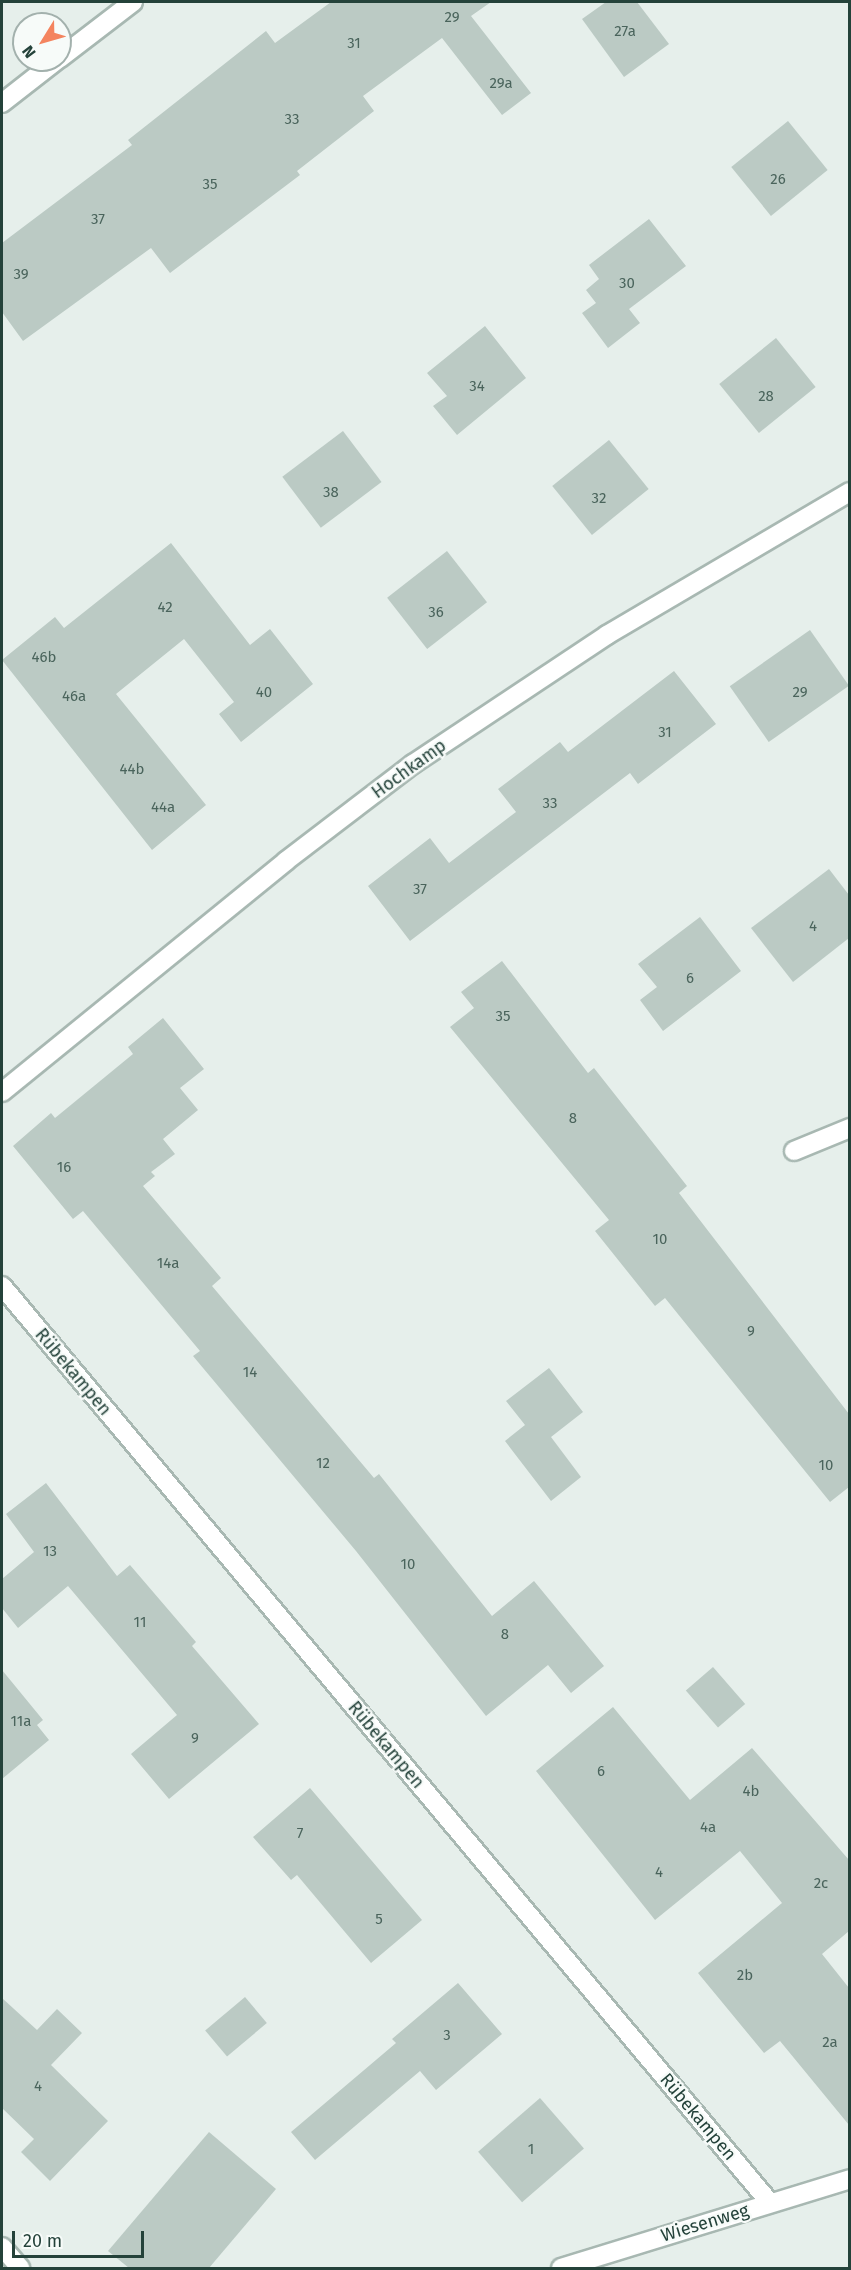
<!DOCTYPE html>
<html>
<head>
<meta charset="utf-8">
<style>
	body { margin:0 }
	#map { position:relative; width:851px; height:2270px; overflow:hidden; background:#e6efeb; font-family:"Fira Sans",sans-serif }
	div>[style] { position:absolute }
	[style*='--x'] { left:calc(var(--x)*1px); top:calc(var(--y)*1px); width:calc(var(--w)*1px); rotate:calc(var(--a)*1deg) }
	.building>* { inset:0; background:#bbcac4; transform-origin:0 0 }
	.roads { filter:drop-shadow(2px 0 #a8b8b2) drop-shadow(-2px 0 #a8b8b2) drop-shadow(0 2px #a8b8b2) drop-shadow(0 -2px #a8b8b2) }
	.street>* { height:18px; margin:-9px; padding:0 9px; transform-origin:9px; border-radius:9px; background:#fff }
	span { translate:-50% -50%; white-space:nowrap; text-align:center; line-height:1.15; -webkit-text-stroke:4.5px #f7fbf9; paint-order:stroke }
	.number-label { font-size:15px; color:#4a645c }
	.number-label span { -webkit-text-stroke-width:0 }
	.street-label { font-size:18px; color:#24423a }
	.frame { position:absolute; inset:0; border:3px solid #24423a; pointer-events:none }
	.north { position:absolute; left:12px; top:12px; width:60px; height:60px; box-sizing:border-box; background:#f7fbf9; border:2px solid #a3b1ad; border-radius:50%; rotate:233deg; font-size:16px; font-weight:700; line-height:24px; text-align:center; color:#24423a }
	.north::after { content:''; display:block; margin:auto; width:21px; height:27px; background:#f4845f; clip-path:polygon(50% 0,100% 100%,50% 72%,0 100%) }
	.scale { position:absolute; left:12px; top:2231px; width:132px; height:27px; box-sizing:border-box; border:3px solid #24423a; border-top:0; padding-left:8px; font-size:18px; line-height:21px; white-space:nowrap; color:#24423a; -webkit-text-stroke:4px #f7fbf9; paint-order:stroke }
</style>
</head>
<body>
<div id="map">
	<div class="building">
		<div style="clip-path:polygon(331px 2px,491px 2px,471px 16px,531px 93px,502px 115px,442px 38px,363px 96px,374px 111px,297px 171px,300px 175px,170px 273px,151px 248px,23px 341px,2px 312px,2px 243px,132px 145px,128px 140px,266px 31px,275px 43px)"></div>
		<div style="clip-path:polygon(606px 2px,637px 2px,669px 44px,624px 77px,582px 19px)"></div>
		<div style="left:788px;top:121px;width:63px;height:73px;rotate:51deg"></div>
		<div style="clip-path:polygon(649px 219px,686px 266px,629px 309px,640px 323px,608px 348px,582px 313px,596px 303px,586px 290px,599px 279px,589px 265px)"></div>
		<div style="clip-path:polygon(485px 326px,526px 378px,457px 435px,433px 406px,447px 396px,427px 373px)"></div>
		<div style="left:776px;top:338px;width:63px;height:73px;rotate:51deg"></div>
		<div style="left:343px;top:431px;width:64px;height:76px;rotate:53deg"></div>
		<div style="left:609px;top:440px;width:63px;height:73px;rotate:51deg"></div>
		<div style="clip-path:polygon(171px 543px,250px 645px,270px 629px,313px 684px,241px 742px,219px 714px,234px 702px,184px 639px,116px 694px,206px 805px,152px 850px,2px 660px,55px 617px,64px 628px)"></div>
		<div style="left:447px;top:551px;width:65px;height:76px;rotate:52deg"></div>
		<div style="left:810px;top:630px;width:68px;height:98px;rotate:55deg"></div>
		<div style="clip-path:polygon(674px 671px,716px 724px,638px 784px,630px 773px,410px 941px,368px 886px,430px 838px,449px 863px,516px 812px,498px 789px,560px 742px,568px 752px)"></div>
		<div style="clip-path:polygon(829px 869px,849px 895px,849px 938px,793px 982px,751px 928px)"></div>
		<div style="clip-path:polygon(700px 917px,741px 971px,663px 1031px,640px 1000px,657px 987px,638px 964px)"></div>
		<div style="clip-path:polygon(502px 961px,588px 1073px,594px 1068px,687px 1186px,679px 1193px,849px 1414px,849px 1487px,830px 1502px,665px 1298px,655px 1306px,595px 1231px,609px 1220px,450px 1027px,474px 1008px,461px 992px)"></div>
		<div style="clip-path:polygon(163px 1018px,204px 1069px,180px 1088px,198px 1110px,163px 1139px,175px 1154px,151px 1172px,155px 1176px,143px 1186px,221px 1278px,212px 1286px,374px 1478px,379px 1474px,492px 1616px,534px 1581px,604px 1666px,571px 1693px,548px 1665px,486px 1716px,356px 1551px,193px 1356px,200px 1351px,83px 1211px,73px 1219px,13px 1146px,51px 1113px,55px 1118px,133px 1054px,128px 1047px)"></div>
		<div style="clip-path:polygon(549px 1368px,583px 1412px,551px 1437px,581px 1477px,551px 1501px,505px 1441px,525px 1425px,506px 1401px)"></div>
		<div style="clip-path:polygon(46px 1483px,117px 1576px,130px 1565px,196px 1642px,192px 1646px,259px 1724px,169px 1799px,131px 1754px,177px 1715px,68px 1586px,18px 1628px,2px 1608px,2px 1579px,34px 1552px,6px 1514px)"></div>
		<div style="left:713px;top:1667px;width:49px;height:36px;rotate:49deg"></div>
		<div style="clip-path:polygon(2px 1670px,43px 1720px,37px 1725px,49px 1740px,2px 1779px)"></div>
		<div style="clip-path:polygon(613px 1707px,690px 1800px,752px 1748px,849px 1860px,849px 1931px,822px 1954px,849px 1988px,849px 2125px,780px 2041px,764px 2053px,698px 1973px,782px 1903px,740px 1851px,655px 1920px,536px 1771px)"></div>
		<div style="clip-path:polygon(310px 1788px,422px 1920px,371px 1963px,297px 1875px,291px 1880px,253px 1837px)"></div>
		<div style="clip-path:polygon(458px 1983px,502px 2034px,436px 2090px,420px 2071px,315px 2160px,291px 2132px,396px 2043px,392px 2039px)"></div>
		<div style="left:245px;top:1997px;width:34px;height:52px;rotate:50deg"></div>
		<div style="clip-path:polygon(2px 1998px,37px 2030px,57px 2009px,82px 2033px,51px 2065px,108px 2121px,50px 2181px,21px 2152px,34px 2139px,2px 2108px)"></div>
		<div style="left:540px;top:2098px;width:67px;height:82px;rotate:49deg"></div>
		<div style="clip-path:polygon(209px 2132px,276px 2189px,209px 2268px,129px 2268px,108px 2251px)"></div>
	</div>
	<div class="roads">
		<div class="street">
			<div style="--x:60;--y:58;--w:92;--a:-37.5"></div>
			<div style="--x:2;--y:103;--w:70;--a:-38"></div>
			<div style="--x:2;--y:1092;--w:366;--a:-39.1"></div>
			<div style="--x:286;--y:861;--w:160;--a:-37.4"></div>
			<div style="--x:413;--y:764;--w:233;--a:-33.6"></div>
			<div style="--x:607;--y:635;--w:282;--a:-30.5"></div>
			<div style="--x:794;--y:1151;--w:61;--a:-22.3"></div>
			<div style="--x:2;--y:1286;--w:1196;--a:50.05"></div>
			<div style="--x:2;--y:2247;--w:28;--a:49"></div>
			<div style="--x:561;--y:2268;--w:302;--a:-17.1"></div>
		</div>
	</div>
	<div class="number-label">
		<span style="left:452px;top:18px">29</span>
		<span style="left:625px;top:32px">27a</span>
		<span style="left:354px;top:44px">31</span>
		<span style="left:501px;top:84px">29a</span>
		<span style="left:292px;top:120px">33</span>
		<span style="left:778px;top:180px">26</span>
		<span style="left:210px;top:185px">35</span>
		<span style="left:98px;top:220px">37</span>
		<span style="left:21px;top:275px">39</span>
		<span style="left:627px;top:284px">30</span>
		<span style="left:477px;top:387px">34</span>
		<span style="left:766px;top:397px">28</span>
		<span style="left:331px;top:493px">38</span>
		<span style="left:599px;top:499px">32</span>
		<span style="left:165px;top:608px">42</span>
		<span style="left:436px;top:613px">36</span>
		<span style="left:44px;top:658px">46b</span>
		<span style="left:264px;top:693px">40</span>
		<span style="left:800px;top:693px">29</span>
		<span style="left:74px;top:697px">46a</span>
		<span style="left:665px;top:733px">31</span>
		<span style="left:132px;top:770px">44b</span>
		<span style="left:550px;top:804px">33</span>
		<span style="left:163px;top:808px">44a</span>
		<span style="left:420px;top:890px">37</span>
		<span style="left:813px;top:927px">4</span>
		<span style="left:690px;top:979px">6</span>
		<span style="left:503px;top:1017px">35</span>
		<span style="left:573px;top:1119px">8</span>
		<span style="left:64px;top:1168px">16</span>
		<span style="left:660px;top:1240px">10</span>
		<span style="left:168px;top:1264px">14a</span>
		<span style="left:751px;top:1332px">9</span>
		<span style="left:250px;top:1373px">14</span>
		<span style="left:323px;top:1464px">12</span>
		<span style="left:826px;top:1466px">10</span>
		<span style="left:50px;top:1552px">13</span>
		<span style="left:408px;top:1565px">10</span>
		<span style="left:140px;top:1623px">11</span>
		<span style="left:505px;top:1635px">8</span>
		<span style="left:21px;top:1722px">11a</span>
		<span style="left:195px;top:1739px">9</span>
		<span style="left:601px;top:1772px">6</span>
		<span style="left:751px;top:1792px">4b</span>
		<span style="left:708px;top:1828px">4a</span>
		<span style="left:300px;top:1834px">7</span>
		<span style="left:659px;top:1873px">4</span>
		<span style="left:821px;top:1884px">2c</span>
		<span style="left:379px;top:1920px">5</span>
		<span style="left:745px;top:1976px">2b</span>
		<span style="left:447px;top:2036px">3</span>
		<span style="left:830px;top:2043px">2a</span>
		<span style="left:38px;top:2087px">4</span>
		<span style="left:531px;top:2150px">1</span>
	</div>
	<div class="street-label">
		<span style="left:409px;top:769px;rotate:-36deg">Hochkamp</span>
		<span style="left:73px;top:1372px;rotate:50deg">Rübekampen</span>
		<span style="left:386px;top:1745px;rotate:50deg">Rübekampen</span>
		<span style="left:698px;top:2117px;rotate:50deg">Rübekampen</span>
		<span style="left:705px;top:2223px;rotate:-17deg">Wiesenweg</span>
	</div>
	<div class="frame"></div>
	<div class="north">N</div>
	<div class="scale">20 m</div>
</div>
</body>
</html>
